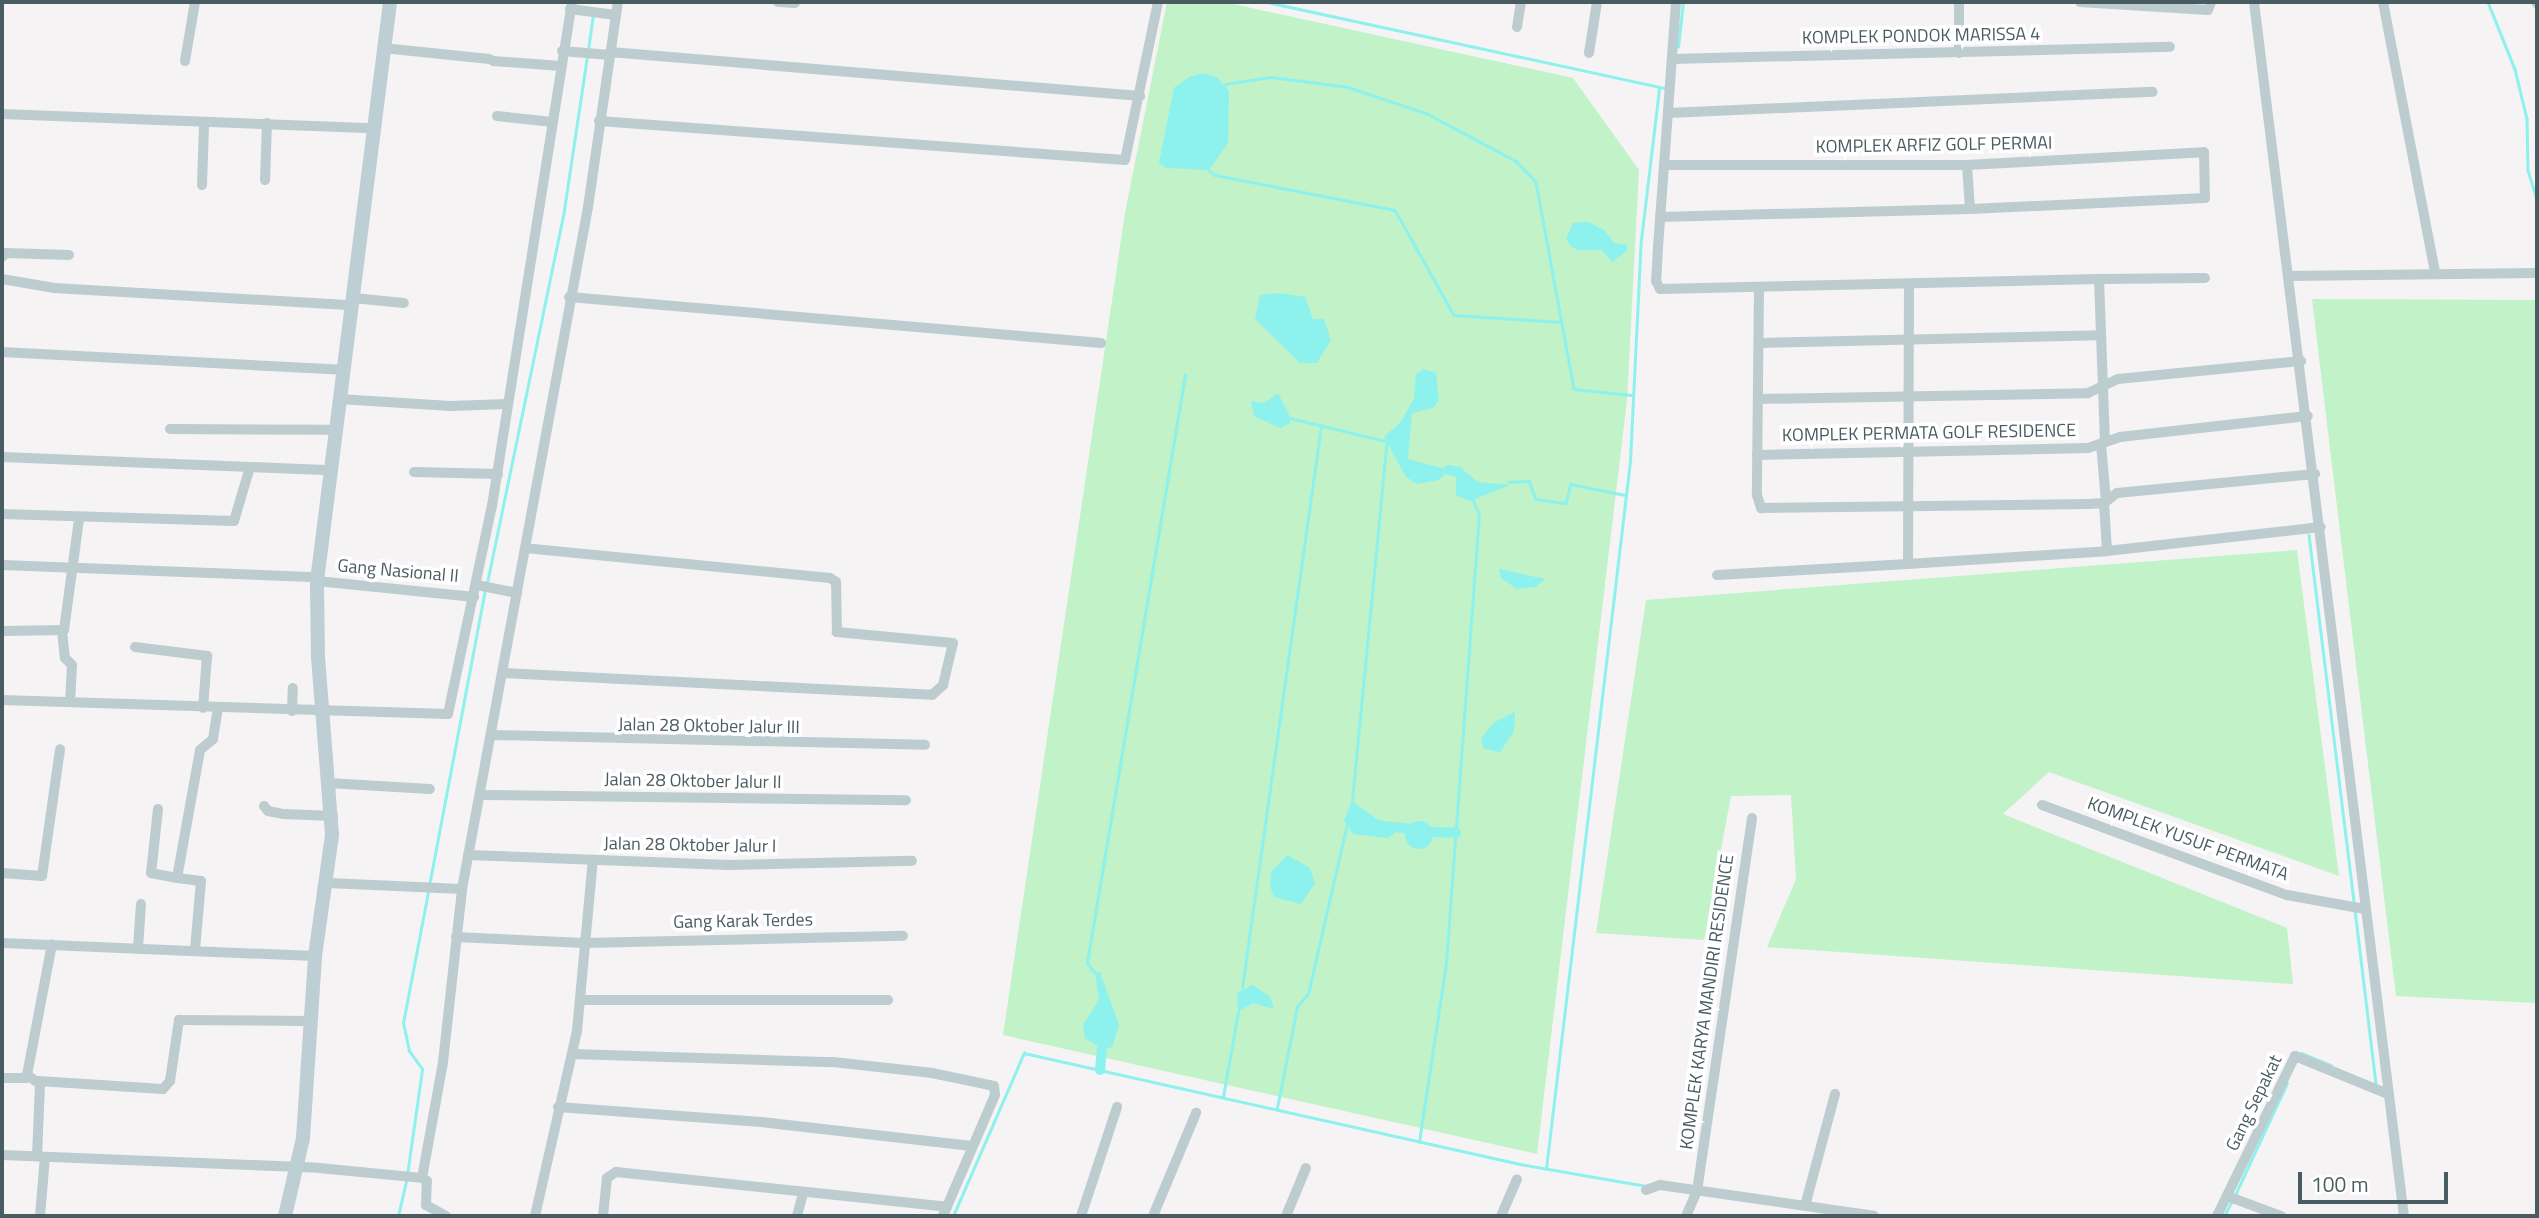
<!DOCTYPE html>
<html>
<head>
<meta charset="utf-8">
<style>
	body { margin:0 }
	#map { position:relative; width:2539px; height:1218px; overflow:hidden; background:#f5f3f3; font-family:"Titillium Web",sans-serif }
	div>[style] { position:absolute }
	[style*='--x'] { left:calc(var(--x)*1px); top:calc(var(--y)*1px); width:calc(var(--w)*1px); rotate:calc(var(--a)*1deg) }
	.green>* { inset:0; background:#c1f2c8 }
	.water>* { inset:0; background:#8df1ed }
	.round { border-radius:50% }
	.stream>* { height:2.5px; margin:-1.25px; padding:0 1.25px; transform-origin:1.25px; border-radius:1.25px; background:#8df1ed }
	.canal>* { height:10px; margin:-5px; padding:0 5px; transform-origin:5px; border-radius:5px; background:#8df1ed }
	.street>* { height:10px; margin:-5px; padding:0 5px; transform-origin:5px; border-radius:5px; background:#bdcccf }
	.secondary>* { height:14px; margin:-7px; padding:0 7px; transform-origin:7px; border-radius:7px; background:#beced5 }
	span { translate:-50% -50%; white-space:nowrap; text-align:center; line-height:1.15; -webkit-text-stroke:7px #fff; paint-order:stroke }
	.street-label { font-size:18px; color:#495c61 }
	.frame { position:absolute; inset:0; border:4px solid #495c61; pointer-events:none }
	.scale { position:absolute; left:2298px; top:1172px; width:150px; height:32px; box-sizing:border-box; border:4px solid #495c61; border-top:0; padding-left:9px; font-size:21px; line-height:24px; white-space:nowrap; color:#495c61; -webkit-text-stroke:5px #fff; paint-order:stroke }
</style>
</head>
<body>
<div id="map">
	<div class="green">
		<div style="clip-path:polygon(1167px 2px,1224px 2px,1573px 78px,1639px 170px,1627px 400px,1537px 1154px,1003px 1035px,1125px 213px)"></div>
		<div style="clip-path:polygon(2312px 299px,2537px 300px,2537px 1003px,2396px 996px)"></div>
		<div style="clip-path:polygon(2297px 550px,2339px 876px,2049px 772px,2003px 814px,2287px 928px,2293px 984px,1767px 947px,1796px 879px,1791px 795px,1731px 796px,1704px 940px,1596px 933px,1646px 600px)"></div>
	</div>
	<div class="water">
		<div style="clip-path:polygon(1205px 73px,1218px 78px,1229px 91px,1228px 143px,1209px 170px,1166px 168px,1159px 163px,1174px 88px,1189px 77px)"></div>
		<div style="clip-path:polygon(1588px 222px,1604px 230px,1614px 243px,1627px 245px,1627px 251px,1612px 262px,1602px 250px,1577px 250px,1571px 246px,1566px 239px,1573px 223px)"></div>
		<div style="clip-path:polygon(1279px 293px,1305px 297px,1313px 319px,1324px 319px,1331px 340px,1317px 363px,1300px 363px,1255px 319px,1260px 295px)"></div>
		<div style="clip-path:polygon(1424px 369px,1436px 373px,1439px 400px,1433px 408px,1412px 413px,1408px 459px,1449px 470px,1439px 480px,1417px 484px,1406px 477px,1384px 437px,1401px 422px,1414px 398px,1416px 374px)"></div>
		<div style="clip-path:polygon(1278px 393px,1289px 415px,1290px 423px,1280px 428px,1254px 416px,1251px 401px,1264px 403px)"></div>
		<div style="clip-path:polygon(1462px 469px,1478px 482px,1510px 485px,1470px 501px,1456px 495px,1456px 478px)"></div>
		<div style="clip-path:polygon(1499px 569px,1545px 579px,1535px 587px,1517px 589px,1501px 578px)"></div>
		<div style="clip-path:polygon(1515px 712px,1514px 731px,1500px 752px,1484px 749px,1481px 738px,1495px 722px)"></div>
		<div style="clip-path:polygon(1352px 801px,1378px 820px,1393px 822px,1396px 832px,1387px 838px,1353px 834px,1344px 820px)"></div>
		<div class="round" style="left:1405px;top:821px;width:28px;height:28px"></div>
		<div style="clip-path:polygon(1287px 855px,1309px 867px,1312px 874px,1315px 883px,1301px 904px,1274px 897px,1270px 886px,1271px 872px)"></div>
		<div style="clip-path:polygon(1100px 972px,1119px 1025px,1112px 1047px,1102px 1049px,1085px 1038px,1083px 1025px,1099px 1000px,1095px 973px)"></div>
		<div style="clip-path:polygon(1253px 985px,1270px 997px,1274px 1009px,1253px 1003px,1238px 1012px,1237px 993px)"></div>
	</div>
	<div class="stream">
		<div style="--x:1267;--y:2;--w:407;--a:12.2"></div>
		<div style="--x:2488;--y:2;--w:72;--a:68.1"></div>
		<div style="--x:2515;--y:69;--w:51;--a:76.5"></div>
		<div style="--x:2527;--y:119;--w:51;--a:88.9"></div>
		<div style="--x:2528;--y:170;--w:31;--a:73"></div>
		<div style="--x:1678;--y:47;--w:45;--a:-83.7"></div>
		<div style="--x:588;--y:50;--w:35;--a:-82"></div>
		<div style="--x:1225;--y:84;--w:47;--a:-8.7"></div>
		<div style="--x:1271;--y:77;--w:78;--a:7.4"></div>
		<div style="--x:1348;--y:87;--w:84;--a:18.6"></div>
		<div style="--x:1428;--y:114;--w:100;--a:28.1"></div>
		<div style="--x:1516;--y:161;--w:29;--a:46"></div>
		<div style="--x:1536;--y:182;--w:210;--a:79.6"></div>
		<div style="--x:1574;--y:389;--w:57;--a:6"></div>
		<div style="--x:1209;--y:170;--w:8;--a:40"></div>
		<div style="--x:1215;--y:175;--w:183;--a:11"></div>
		<div style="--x:1395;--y:210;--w:120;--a:60.7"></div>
		<div style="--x:1454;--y:315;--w:107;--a:3.7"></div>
		<div style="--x:1290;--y:418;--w:98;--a:13.6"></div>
		<div style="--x:1508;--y:482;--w:21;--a:-3"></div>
		<div style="--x:1529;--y:481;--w:19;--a:69"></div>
		<div style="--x:1536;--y:499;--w:30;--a:8"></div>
		<div style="--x:1566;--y:503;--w:19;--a:-78"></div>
		<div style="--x:1570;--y:484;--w:56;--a:11.3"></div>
		<div style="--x:2309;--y:535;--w:372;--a:83"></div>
		<div style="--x:487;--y:583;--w:381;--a:-78.3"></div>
		<div style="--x:564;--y:210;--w:155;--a:-81.5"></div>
		<div style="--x:1352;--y:801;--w:358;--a:-84.5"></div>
		<div style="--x:429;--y:886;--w:301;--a:-79.3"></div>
		<div style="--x:2355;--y:910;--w:175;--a:83.1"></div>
		<div style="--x:1095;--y:973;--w:13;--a:-129"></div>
		<div style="--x:1087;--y:963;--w:596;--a:-80.54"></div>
		<div style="--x:1242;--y:988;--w:568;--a:-82"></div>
		<div style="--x:2301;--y:1053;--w:32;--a:22"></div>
		<div style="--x:1223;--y:1097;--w:86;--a:-80"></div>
		<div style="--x:1277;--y:1108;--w:103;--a:-78.8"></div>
		<div style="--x:1297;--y:1007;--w:17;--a:-50"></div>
		<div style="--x:1308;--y:994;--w:174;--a:-77.1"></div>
		<div style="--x:1419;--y:1142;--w:181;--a:-81.4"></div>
		<div style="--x:1446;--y:963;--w:449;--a:-85.8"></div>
		<div style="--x:1479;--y:515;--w:15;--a:-113"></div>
		<div style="--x:1546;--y:1169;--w:713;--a:-83.23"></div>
		<div style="--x:1630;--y:461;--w:221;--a:-87.2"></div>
		<div style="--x:1641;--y:240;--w:153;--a:-83.2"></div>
		<div style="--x:407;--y:1175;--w:107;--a:-81.9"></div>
		<div style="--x:422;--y:1069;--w:22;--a:-126"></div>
		<div style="--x:409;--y:1051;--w:29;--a:-102"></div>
		<div style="--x:403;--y:1023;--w:133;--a:-79.2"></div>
		<div style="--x:2235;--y:1195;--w:123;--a:-65.1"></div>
		<div style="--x:398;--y:1216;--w:36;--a:-77"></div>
		<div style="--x:953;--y:1216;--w:178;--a:-66.5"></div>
		<div style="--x:1024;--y:1053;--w:508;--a:12.61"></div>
		<div style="--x:1520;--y:1164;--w:128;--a:9.9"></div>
		<div style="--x:2224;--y:1216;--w:17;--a:-62"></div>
	</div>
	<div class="canal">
		<div style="--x:1449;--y:470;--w:10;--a:11"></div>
		<div style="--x:1396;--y:827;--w:14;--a:8"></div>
		<div style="--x:1432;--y:832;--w:24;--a:2"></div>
		<div style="--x:1100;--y:1070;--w:21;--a:-85"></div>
	</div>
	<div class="street">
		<div style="--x:778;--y:2;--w:17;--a:3"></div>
		<div style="--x:1676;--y:2;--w:245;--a:94.2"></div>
		<div style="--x:1658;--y:246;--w:35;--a:93"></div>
		<div style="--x:1656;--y:281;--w:9;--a:63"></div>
		<div style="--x:1660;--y:289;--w:439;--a:-1.3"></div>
		<div style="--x:2099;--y:279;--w:162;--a:87.9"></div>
		<div style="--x:1959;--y:2;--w:51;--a:90"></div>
		<div style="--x:2080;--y:2;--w:128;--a:3.6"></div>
		<div style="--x:2208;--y:10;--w:9;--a:-69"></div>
		<div style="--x:2254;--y:2;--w:1223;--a:82.96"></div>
		<div style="--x:2383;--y:2;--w:276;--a:79.1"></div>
		<div style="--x:2536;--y:2;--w:2;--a:63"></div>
		<div style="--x:570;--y:9;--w:46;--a:7.4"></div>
		<div style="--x:1517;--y:27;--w:25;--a:-81"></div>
		<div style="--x:383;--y:48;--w:107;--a:5.9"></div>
		<div style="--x:562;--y:51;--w:48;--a:4.8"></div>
		<div style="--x:610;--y:52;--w:532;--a:4.75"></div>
		<div style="--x:1589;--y:53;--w:52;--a:-81.1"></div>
		<div style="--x:1672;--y:59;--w:498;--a:-1.4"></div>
		<div style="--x:185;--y:61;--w:60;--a:-80.4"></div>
		<div style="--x:493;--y:61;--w:68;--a:4.2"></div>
		<div style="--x:1668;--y:113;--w:485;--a:-2.5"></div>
		<div style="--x:2;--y:114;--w:370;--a:2.2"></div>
		<div style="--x:497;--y:116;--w:56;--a:6.1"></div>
		<div style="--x:599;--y:121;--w:527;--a:4.24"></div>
		<div style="--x:1125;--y:160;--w:161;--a:-78.2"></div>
		<div style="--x:1664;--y:165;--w:303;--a:0"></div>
		<div style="--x:1967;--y:165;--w:237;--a:-3.1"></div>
		<div style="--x:2204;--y:152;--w:46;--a:88.8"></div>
		<div style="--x:2205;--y:198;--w:235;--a:177.3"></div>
		<div style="--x:265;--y:180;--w:57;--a:-88"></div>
		<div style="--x:202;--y:185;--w:61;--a:-88.1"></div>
		<div style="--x:1660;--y:217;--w:310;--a:-1.5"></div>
		<div style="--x:1970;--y:209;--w:44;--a:-93.9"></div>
		<div style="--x:2;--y:257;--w:6;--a:-45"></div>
		<div style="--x:6;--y:253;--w:63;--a:1.8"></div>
		<div style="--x:2289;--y:276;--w:248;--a:-0.7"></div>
		<div style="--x:2;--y:279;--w:53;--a:9.8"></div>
		<div style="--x:54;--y:288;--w:298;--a:3.3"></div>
		<div style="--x:2099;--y:279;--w:106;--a:-0.5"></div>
		<div style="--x:1909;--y:284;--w:280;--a:90.2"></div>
		<div style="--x:1908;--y:564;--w:199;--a:-3.7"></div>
		<div style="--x:2107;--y:551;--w:215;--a:-6.4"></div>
		<div style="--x:1759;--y:288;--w:207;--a:90.6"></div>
		<div style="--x:1757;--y:495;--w:14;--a:73"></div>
		<div style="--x:1761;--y:508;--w:328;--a:-0.7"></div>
		<div style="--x:2089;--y:504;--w:15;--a:-4"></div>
		<div style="--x:2104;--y:503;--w:16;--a:-38"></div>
		<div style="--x:2117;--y:493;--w:199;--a:-5.5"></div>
		<div style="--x:569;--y:297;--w:534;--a:4.94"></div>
		<div style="--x:353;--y:298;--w:51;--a:5.6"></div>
		<div style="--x:1760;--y:343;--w:341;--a:-1.3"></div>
		<div style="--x:2;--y:352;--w:341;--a:3"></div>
		<div style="--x:339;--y:399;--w:112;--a:3.6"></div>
		<div style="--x:451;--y:406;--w:56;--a:-2"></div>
		<div style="--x:1758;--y:399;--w:330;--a:-1"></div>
		<div style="--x:2088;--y:393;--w:33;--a:-25"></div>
		<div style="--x:2118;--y:379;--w:184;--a:-5.6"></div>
		<div style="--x:170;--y:429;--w:166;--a:0.3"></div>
		<div style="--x:2101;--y:444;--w:57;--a:85"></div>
		<div style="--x:1757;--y:455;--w:331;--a:-1.2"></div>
		<div style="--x:2088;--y:448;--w:34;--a:-19"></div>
		<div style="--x:2120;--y:437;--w:189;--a:-6.4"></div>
		<div style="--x:2;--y:457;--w:329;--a:2.3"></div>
		<div style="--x:414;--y:472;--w:84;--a:1.4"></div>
		<div style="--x:2104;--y:503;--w:48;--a:86.4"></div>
		<div style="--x:2;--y:514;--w:232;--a:1.7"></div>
		<div style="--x:234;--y:521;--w:56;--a:-73.5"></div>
		<div style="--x:2;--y:565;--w:316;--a:2.2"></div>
		<div style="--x:1717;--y:575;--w:191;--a:-3.3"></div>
		<div style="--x:317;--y:581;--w:158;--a:5.8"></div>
		<div style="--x:477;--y:585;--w:41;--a:11.3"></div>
		<div style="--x:2;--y:631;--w:62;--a:-0.9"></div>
		<div style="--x:64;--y:630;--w:112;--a:-82.3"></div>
		<div style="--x:62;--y:631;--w:27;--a:84"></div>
		<div style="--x:65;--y:658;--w:10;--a:45"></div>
		<div style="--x:72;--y:665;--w:37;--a:93"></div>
		<div style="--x:135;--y:647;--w:73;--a:7.1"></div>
		<div style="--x:207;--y:656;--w:52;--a:94.4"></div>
		<div style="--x:503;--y:673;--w:430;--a:2.9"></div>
		<div style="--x:932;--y:695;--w:15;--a:-42"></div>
		<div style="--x:943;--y:685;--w:43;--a:-76.6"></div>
		<div style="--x:953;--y:643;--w:117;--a:-174.6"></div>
		<div style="--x:837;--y:632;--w:50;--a:-91.1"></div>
		<div style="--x:836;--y:582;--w:7;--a:-146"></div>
		<div style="--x:830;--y:578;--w:306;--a:-174.4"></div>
		<div style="--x:2;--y:700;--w:446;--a:1.8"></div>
		<div style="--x:448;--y:714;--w:213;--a:-78.1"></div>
		<div style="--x:492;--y:506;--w:510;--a:-80.98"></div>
		<div style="--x:292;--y:711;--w:23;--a:-88"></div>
		<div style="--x:493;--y:735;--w:432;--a:1.3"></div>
		<div style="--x:328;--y:783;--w:102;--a:3.4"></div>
		<div style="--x:480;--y:795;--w:426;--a:0.7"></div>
		<div style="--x:2042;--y:805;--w:261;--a:20.2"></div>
		<div style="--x:2287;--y:895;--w:79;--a:10.2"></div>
		<div style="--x:264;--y:806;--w:6;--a:51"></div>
		<div style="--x:268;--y:811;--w:16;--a:11"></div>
		<div style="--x:284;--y:814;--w:49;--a:2.3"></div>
		<div style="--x:158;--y:809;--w:64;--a:96.2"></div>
		<div style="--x:151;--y:873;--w:26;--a:11"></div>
		<div style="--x:177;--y:878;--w:130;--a:-79.8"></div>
		<div style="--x:200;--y:750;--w:17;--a:-40"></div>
		<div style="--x:213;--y:739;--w:31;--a:-81"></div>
		<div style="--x:468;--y:855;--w:261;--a:2.2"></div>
		<div style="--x:729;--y:865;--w:183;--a:-1.3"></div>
		<div style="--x:2;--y:873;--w:40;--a:4.3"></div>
		<div style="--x:42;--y:876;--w:128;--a:-81.9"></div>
		<div style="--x:177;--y:878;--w:24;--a:7"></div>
		<div style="--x:201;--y:881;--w:69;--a:95"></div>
		<div style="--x:328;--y:883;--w:134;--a:2.6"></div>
		<div style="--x:456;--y:937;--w:128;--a:2.7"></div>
		<div style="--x:584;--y:943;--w:319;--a:-1.3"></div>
		<div style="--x:2;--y:943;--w:313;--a:2.4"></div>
		<div style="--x:138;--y:948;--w:44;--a:-86.1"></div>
		<div style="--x:581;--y:1000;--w:307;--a:0"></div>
		<div style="--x:572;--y:1054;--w:261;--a:1.8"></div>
		<div style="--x:833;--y:1062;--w:100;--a:6.3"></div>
		<div style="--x:932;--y:1073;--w:63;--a:11.8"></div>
		<div style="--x:994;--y:1086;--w:9;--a:84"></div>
		<div style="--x:995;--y:1095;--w:132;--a:113.3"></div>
		<div style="--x:2;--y:1078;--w:25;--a:0"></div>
		<div style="--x:38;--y:1081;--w:125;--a:3.7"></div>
		<div style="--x:163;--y:1089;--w:11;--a:-49"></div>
		<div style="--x:170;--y:1081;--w:62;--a:-81.6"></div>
		<div style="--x:179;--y:1020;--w:131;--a:0.4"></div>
		<div style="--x:558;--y:1107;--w:204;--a:4.2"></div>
		<div style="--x:761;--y:1122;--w:212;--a:6.5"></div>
		<div style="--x:2;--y:1155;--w:317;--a:2.3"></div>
		<div style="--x:319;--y:1168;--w:103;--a:5.5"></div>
		<div style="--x:37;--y:1156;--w:72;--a:-87.6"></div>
		<div style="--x:40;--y:1084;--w:16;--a:-145"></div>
		<div style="--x:27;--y:1075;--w:133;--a:-79.2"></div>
		<div style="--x:1646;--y:1190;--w:15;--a:-20"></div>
		<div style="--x:1660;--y:1185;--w:216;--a:8.2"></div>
		<div style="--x:2227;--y:1196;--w:58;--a:20.3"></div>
		<div style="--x:1805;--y:1206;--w:116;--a:-75"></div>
		<div style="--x:40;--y:1216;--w:59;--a:-85.2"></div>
		<div style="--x:446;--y:1216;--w:23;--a:-151"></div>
		<div style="--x:426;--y:1205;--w:24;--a:-88"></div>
		<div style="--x:427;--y:1181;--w:6;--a:-149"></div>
		<div style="--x:422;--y:1178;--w:118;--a:-79.7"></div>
		<div style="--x:443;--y:1062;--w:174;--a:-83.7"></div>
		<div style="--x:462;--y:889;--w:694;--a:-79.53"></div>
		<div style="--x:588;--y:207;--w:207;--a:-81.7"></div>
		<div style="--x:535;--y:1216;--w:190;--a:-77.2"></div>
		<div style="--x:577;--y:1031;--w:172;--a:-84.7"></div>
		<div style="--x:603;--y:1216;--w:38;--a:-84"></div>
		<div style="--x:607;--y:1178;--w:11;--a:-34"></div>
		<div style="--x:616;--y:1172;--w:333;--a:6"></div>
		<div style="--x:797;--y:1216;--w:24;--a:-75"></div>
		<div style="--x:1081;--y:1216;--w:115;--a:-71.7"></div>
		<div style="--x:1153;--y:1216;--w:112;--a:-67.3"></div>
		<div style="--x:1286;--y:1216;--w:52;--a:-67.4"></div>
		<div style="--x:1501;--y:1216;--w:40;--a:-66.6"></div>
		<div style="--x:1686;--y:1216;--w:27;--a:-66"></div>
		<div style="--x:1697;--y:1191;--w:377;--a:-81.6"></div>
		<div style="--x:2217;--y:1216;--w:178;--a:-64"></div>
		<div style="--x:2295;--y:1056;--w:100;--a:22.2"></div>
	</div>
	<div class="secondary">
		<div style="--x:285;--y:1216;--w:80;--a:-77"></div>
		<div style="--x:303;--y:1138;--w:182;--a:-86.2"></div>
		<div style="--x:315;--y:956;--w:122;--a:-82"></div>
		<div style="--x:332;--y:835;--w:179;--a:-94.5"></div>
		<div style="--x:318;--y:657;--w:76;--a:-90.8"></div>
		<div style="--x:317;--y:581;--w:584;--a:-82.81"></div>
	</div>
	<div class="street-label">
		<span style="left:1921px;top:36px;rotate:-1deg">KOMPLEK PONDOK MARISSA 4</span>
		<span style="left:1934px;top:145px;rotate:-1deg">KOMPLEK ARFIZ GOLF PERMAI</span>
		<span style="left:1929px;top:433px;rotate:-1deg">KOMPLEK PERMATA GOLF RESIDENCE</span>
		<span style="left:398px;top:571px;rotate:5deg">Gang Nasional II</span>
		<span style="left:709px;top:726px;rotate:1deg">Jalan 28 Oktober Jalur III</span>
		<span style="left:693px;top:781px;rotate:1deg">Jalan 28 Oktober Jalur II</span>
		<span style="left:2188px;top:839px;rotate:20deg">KOMPLEK YUSUF PERMATA</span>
		<span style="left:690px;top:845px;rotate:1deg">Jalan 28 Oktober Jalur I</span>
		<span style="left:743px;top:921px;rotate:-1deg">Gang Karak Terdes</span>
		<span style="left:1707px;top:1002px;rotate:-82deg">KOMPLEK KARYA MANDIRI RESIDENCE</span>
		<span style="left:2254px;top:1103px;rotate:-64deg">Gang Sepakat</span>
	</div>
	<div class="frame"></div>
	<div class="scale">100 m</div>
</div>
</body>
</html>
